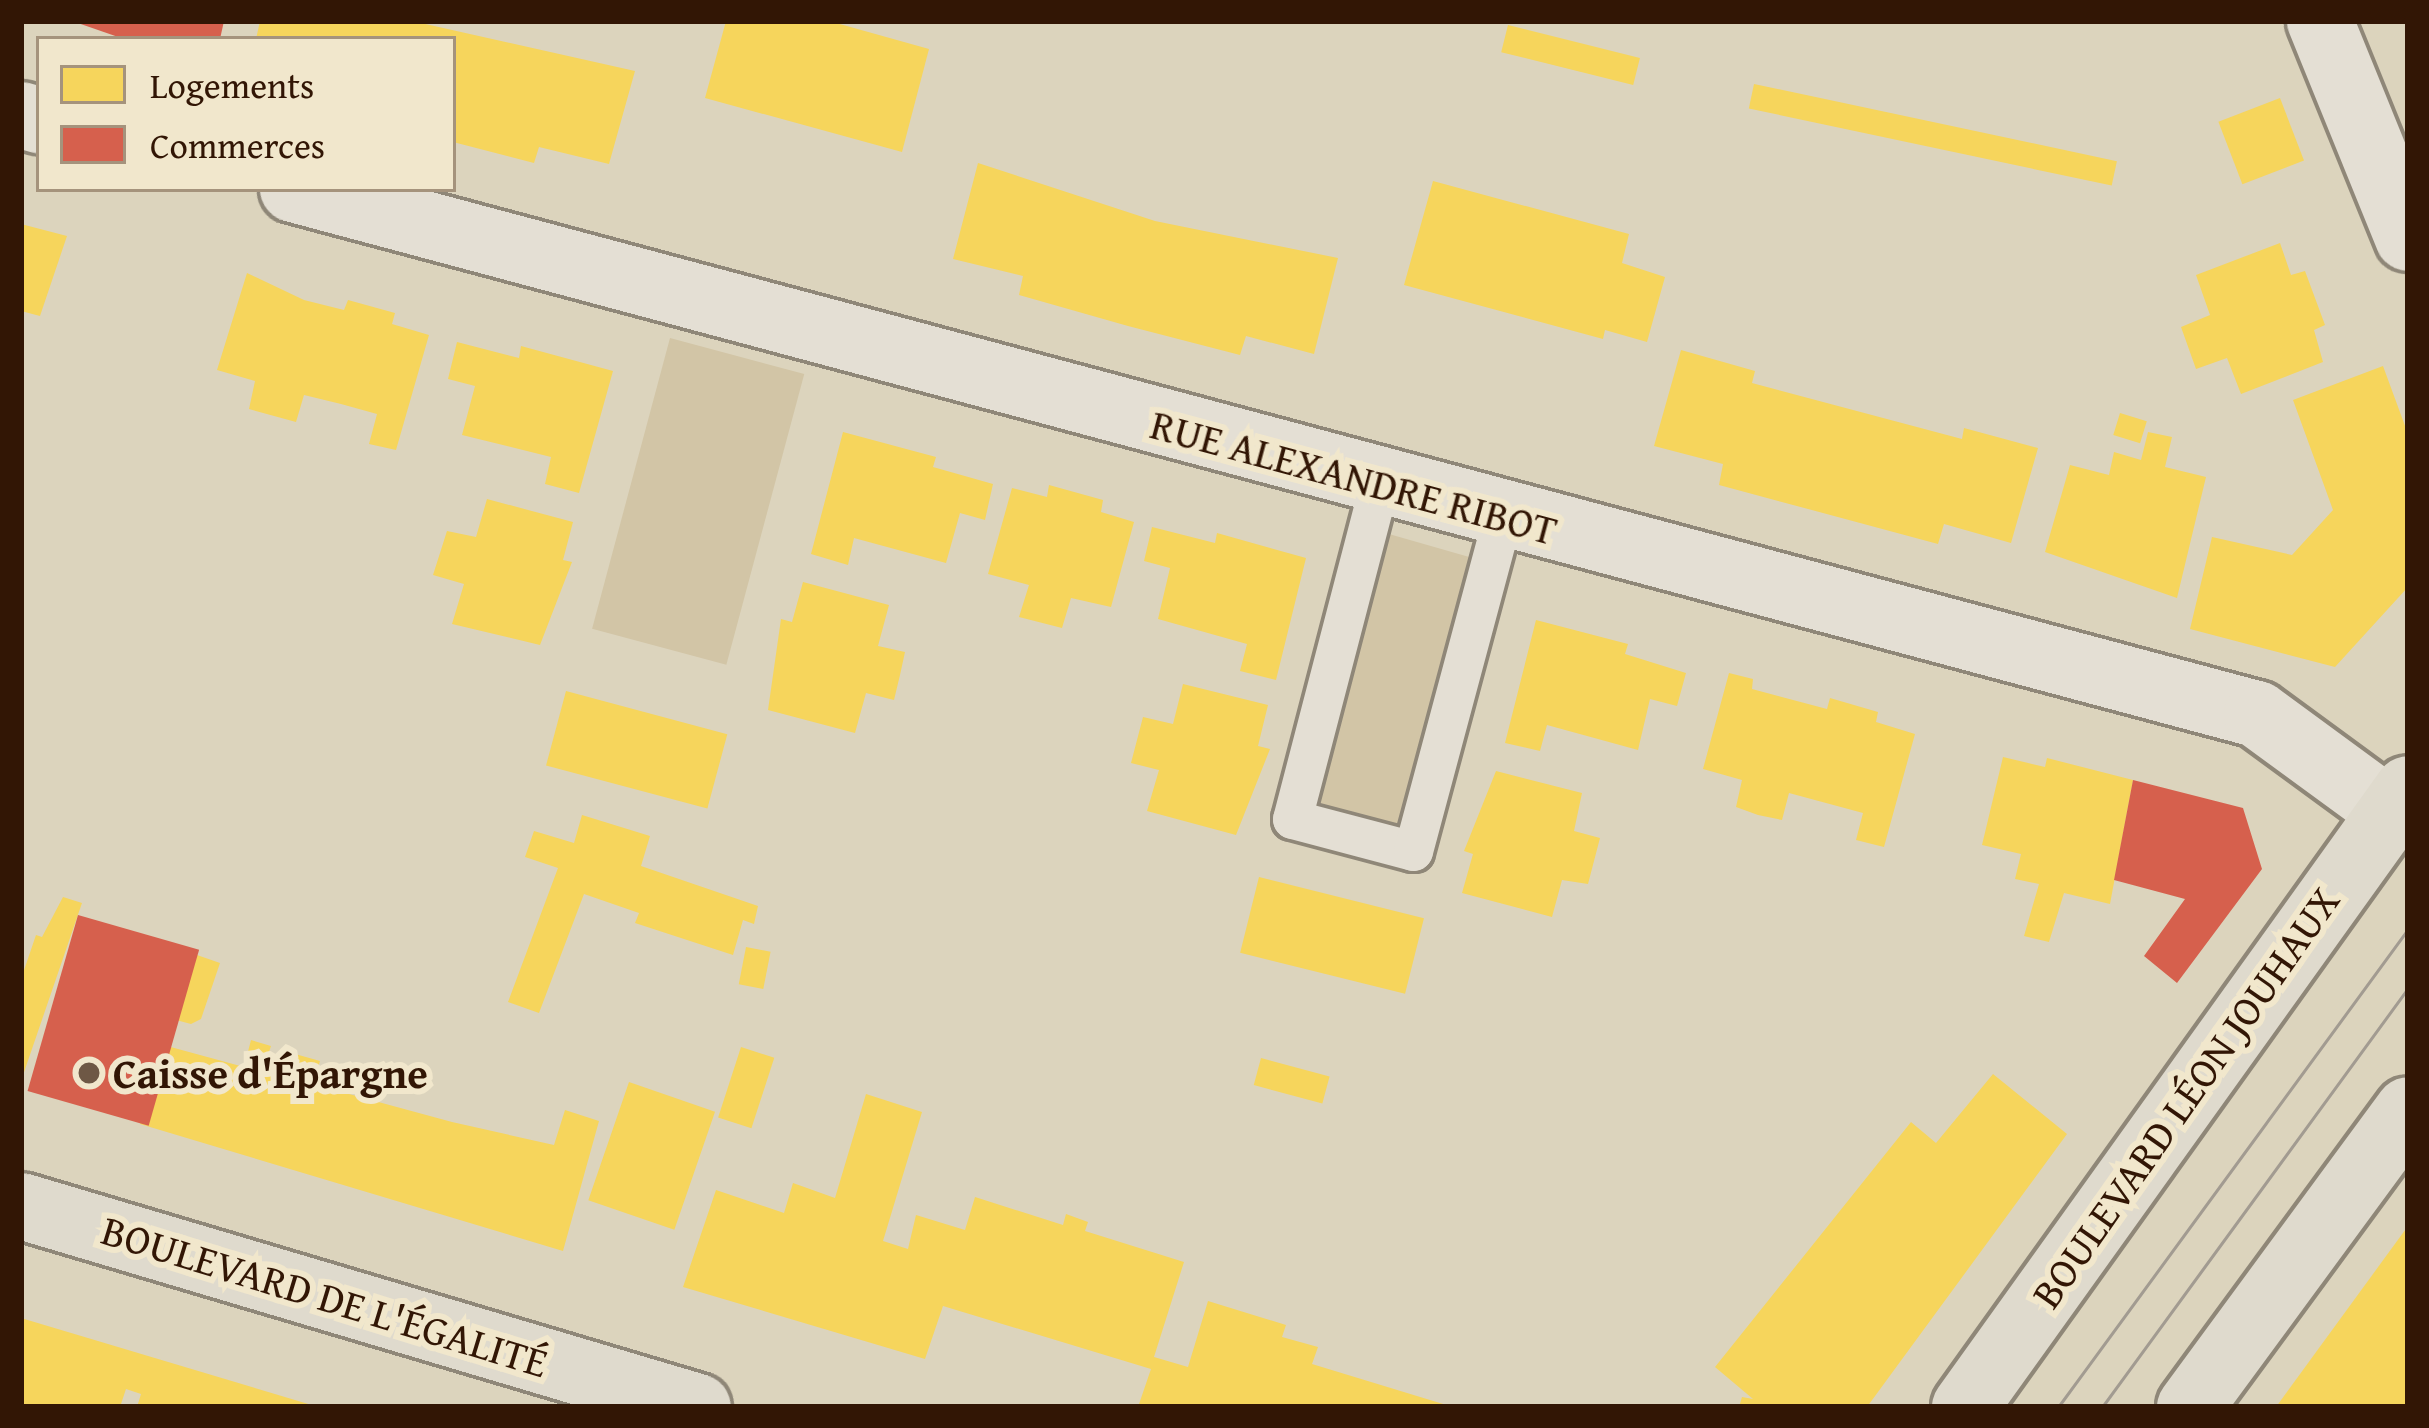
<!DOCTYPE html>
<html>
<head>
<meta charset="utf-8">
<style>
	body { margin:0 }
	#map { position:relative; width:2429px; height:1428px; overflow:hidden; background:#dcd4bd; font-family:"Gentium Book Plus",serif }
	div>[style] { position:absolute }
	[style*='--x'] { left:calc(var(--x)*1px); top:calc(var(--y)*1px); width:calc(var(--w)*1px); rotate:calc(var(--a)*1deg) }
	.green>* { inset:0; background:#d2c5a6; transform-origin:0 0 }
	.homes>* { inset:0; background:#f6d55c; transform-origin:0 0 }
	.shops>* { inset:0; background:#d6604d; transform-origin:0 0 }
	.roads { filter:drop-shadow(3px 0 #8f8778) drop-shadow(-3px 0 #8f8778) drop-shadow(0 3px #8f8778) drop-shadow(0 -3px #8f8778) }
	.lane>* { height:39px; margin:-19.5px; padding:0 19.5px; transform-origin:19.5px; border-radius:19.5px; background:#e4dfd4 }
	.street>* { height:66px; margin:-33px; padding:0 33px; transform-origin:33px; border-radius:33px; background:#e4dfd4 }
	.primary>* { height:66px; margin:-33px; padding:0 33px; transform-origin:33px; border-radius:33px; background:#dfdacd }
	.tram>* { height:3px; margin:-1.5px; padding:0 1.5px; transform-origin:1.5px; border-radius:1.5px; background:#a29b91 }
	.dots>* { width:33px; height:33px; translate:-50% -50%; box-sizing:border-box; border:6px solid #f1e7cc; border-radius:50% }
	span { translate:-50% -50%; white-space:nowrap; text-align:center; line-height:1.15; -webkit-text-stroke:12px #f1e7cc; paint-order:stroke }
	.street-label { font-size:42px; color:#321605 }
	.poi-label { font-size:42px; color:#321605; font-weight:700 }
	.left { translate:0 -50%; text-align:left }
	.frame { position:absolute; inset:0; border:24px solid #321605; pointer-events:none }
	.legend { position:absolute; left:36px; top:36px; width:420px; height:156px; box-sizing:border-box; background:#f1e7cc; border:3px solid #a5937c; margin:0; padding:15px 21px; list-style:none; font-size:36px; color:#321605 }
	.legend li { display:flex; align-items:center; gap:24px; height:60px }
	.legend b { width:60px; border:3px solid #a5937c }
</style>
</head>
<body>
<div id="map">
	<div class="green">
		<div style="left:670px;top:338px;width:139px;height:301px;rotate:15deg"></div>
		<div style="left:1368px;top:528px;width:128px;height:301px;rotate:16deg"></div>
	</div>
	<div class="homes">
		<div style="clip-path:polygon(260px 21px,412px 21px,635px 71px,609px 164px,539px 147px,534px 163px,453px 142px,453px 39px,256px 39px)"></div>
		<div style="clip-path:polygon(726px 21px,829px 21px,929px 49px,902px 152px,705px 98px)"></div>
		<div style="left:1508px;top:25px;width:136px;height:28px;rotate:14deg"></div>
		<div style="left:1754px;top:84px;width:371px;height:25px;rotate:12deg"></div>
		<div style="left:2280px;top:98px;width:67px;height:66px;rotate:69deg"></div>
		<div style="clip-path:polygon(978px 163px,1155px 221px,1338px 258px,1314px 354px,1246px 336px,1240px 355px,1128px 326px,1019px 295px,1023px 276px,953px 259px)"></div>
		<div style="clip-path:polygon(1433px 181px,1629px 234px,1622px 263px,1665px 277px,1647px 342px,1605px 330px,1603px 339px,1404px 285px)"></div>
		<div style="clip-path:polygon(21px 224px,67px 236px,40px 316px,21px 311px)"></div>
		<div style="clip-path:polygon(2280px 243px,2291px 275px,2305px 271px,2325px 325px,2314px 330px,2323px 362px,2241px 394px,2227px 358px,2196px 369px,2181px 327px,2210px 315px,2196px 275px)"></div>
		<div style="clip-path:polygon(247px 273px,304px 300px,344px 310px,348px 300px,395px 313px,392px 324px,429px 335px,396px 450px,369px 444px,377px 414px,341px 404px,304px 395px,296px 422px,249px 409px,255px 381px,217px 370px)"></div>
		<div style="clip-path:polygon(457px 342px,519px 358px,521px 346px,613px 371px,579px 493px,545px 484px,551px 457px,462px 435px,475px 386px,448px 379px)"></div>
		<div style="clip-path:polygon(1681px 350px,1755px 371px,1752px 383px,1962px 439px,1964px 428px,2038px 448px,2011px 543px,1944px 524px,1938px 544px,1719px 485px,1723px 464px,1654px 446px)"></div>
		<div style="clip-path:polygon(2383px 366px,2408px 434px,2408px 587px,2335px 667px,2190px 629px,2212px 537px,2292px 555px,2333px 510px,2293px 400px)"></div>
		<div style="left:2120px;top:413px;width:28px;height:23px;rotate:17deg"></div>
		<div style="clip-path:polygon(843px 432px,936px 457px,933px 467px,993px 484px,985px 520px,960px 513px,946px 563px,854px 538px,848px 565px,811px 554px)"></div>
		<div style="clip-path:polygon(2148px 432px,2172px 437px,2165px 467px,2206px 477px,2177px 598px,2045px 552px,2070px 465px,2109px 475px,2114px 452px,2141px 460px)"></div>
		<div style="clip-path:polygon(1049px 485px,1103px 500px,1101px 512px,1134px 522px,1111px 607px,1071px 598px,1062px 628px,1019px 617px,1029px 585px,988px 574px,1012px 488px,1047px 497px)"></div>
		<div style="clip-path:polygon(487px 499px,573px 522px,563px 560px,572px 562px,540px 645px,452px 624px,464px 584px,433px 575px,447px 531px,476px 537px)"></div>
		<div style="clip-path:polygon(1152px 527px,1215px 543px,1217px 533px,1306px 558px,1276px 680px,1240px 671px,1247px 644px,1158px 619px,1170px 568px,1144px 561px)"></div>
		<div style="clip-path:polygon(803px 582px,889px 605px,878px 646px,905px 652px,900px 675px,894px 700px,866px 693px,855px 733px,768px 710px,781px 619px,792px 622px)"></div>
		<div style="clip-path:polygon(1536px 620px,1628px 644px,1625px 654px,1686px 673px,1677px 706px,1650px 699px,1638px 750px,1547px 725px,1540px 751px,1505px 743px)"></div>
		<div style="clip-path:polygon(1729px 673px,1753px 679px,1752px 689px,1827px 709px,1830px 698px,1878px 712px,1876px 722px,1915px 734px,1884px 847px,1856px 840px,1863px 813px,1789px 793px,1782px 820px,1758px 815px,1736px 807px,1742px 780px,1703px 769px)"></div>
		<div style="clip-path:polygon(1183px 684px,1268px 705px,1258px 746px,1270px 749px,1236px 835px,1147px 811px,1159px 770px,1131px 763px,1143px 717px,1173px 724px)"></div>
		<div style="left:566px;top:691px;width:167px;height:77px;rotate:15deg"></div>
		<div style="clip-path:polygon(2003px 757px,2045px 767px,2047px 758px,2133px 780px,2110px 904px,2064px 893px,2049px 942px,2024px 936px,2039px 884px,2015px 879px,2021px 854px,1982px 845px)"></div>
		<div style="clip-path:polygon(1496px 771px,1582px 793px,1574px 831px,1600px 838px,1588px 884px,1562px 880px,1552px 917px,1462px 893px,1473px 854px,1464px 851px)"></div>
		<div style="clip-path:polygon(582px 815px,650px 836px,641px 866px,758px 906px,754px 924px,743px 920px,733px 955px,635px 923px,639px 913px,584px 894px,539px 1013px,508px 1002px,558px 868px,525px 857px,534px 831px,574px 843px)"></div>
		<div style="left:1259px;top:877px;width:170px;height:78px;rotate:14deg"></div>
		<div style="clip-path:polygon(63px 897px,82px 903px,21px 1081px,21px 979px,36px 935px,42px 937px)"></div>
		<div style="left:746px;top:947px;width:25px;height:38px;rotate:11deg"></div>
		<div style="clip-path:polygon(197px 955px,220px 963px,201px 1019px,191px 1024px,176px 1020px)"></div>
		<div style="clip-path:polygon(251px 1040px,271px 1046px,266px 1061px,278px 1064px,281px 1050px,320px 1061px,312px 1088px,327px 1093px,328px 1078px,349px 1094px,452px 1122px,554px 1145px,565px 1110px,599px 1121px,563px 1251px,140px 1124px,167px 1046px,244px 1067px)"></div>
		<div style="left:741px;top:1047px;width:35px;height:74px;rotate:18deg"></div>
		<div style="left:1261px;top:1058px;width:71px;height:28px;rotate:15deg"></div>
		<div style="clip-path:polygon(1993px 1074px,2067px 1134px,1867px 1407px,1739px 1407px,1742px 1397px,1753px 1399px,1715px 1367px,1911px 1122px,1936px 1143px)"></div>
		<div style="left:629px;top:1082px;width:91px;height:125px;rotate:19deg"></div>
		<div style="clip-path:polygon(866px 1094px,922px 1112px,883px 1241px,908px 1249px,916px 1215px,965px 1230px,975px 1197px,1063px 1225px,1066px 1214px,1088px 1222px,1085px 1231px,1184px 1262px,1154px 1357px,1188px 1367px,1208px 1301px,1286px 1325px,1282px 1337px,1318px 1347px,1312px 1364px,1453px 1407px,1138px 1407px,1151px 1369px,943px 1306px,925px 1359px,683px 1287px,716px 1190px,784px 1213px,793px 1183px,835px 1198px)"></div>
		<div style="clip-path:polygon(2408px 1226px,2408px 1407px,2276px 1407px)"></div>
		<div style="clip-path:polygon(21px 1318px,315px 1406px,315px 1407px,137px 1407px,141px 1394px,126px 1389px,120px 1407px,21px 1407px)"></div>
	</div>
	<div class="shops">
		<div style="clip-path:polygon(72px 21px,224px 21px,220px 39px,124px 39px)"></div>
		<div style="clip-path:polygon(2133px 780px,2243px 808px,2262px 869px,2177px 983px,2144px 956px,2185px 899px,2114px 880px)"></div>
		<div style="left:78px;top:915px;width:126px;height:183px;rotate:16deg"></div>
	</div>
	<div class="roads">
		<div class="lane">
			<div style="--x:1379;--y:485;--w:345;--a:104.6"></div>
			<div style="--x:1292;--y:819;--w:125;--a:14.8"></div>
			<div style="--x:1413;--y:851;--w:345;--a:-75"></div>
		</div>
		<div class="street">
			<div style="--x:2320;--y:21;--w:234;--a:67.9"></div>
			<div style="--x:21;--y:115;--w:19;--a:16"></div>
			<div style="--x:293;--y:189;--w:2033;--a:14.97"></div>
			<div style="--x:2257;--y:714;--w:166;--a:36.2"></div>
		</div>
		<div class="primary">
			<div style="--x:21;--y:1206;--w:706;--a:16.54"></div>
			<div style="--x:1965;--y:1407;--w:760;--a:-54.37"></div>
			<div style="--x:2190;--y:1407;--w:368;--a:-53.7"></div>
		</div>
	</div>
	<div class="tram">
		<div style="--x:2058;--y:1407;--w:592;--a:-53.79"></div>
		<div style="--x:2102;--y:1407;--w:519;--a:-53.86"></div>
	</div>
	<div class="dots">
		<div style="left:89px;top:1073px;background:#6e5845"></div>
	</div>
	<div class="street-label">
		<span style="left:1354px;top:477px;rotate:15deg">RUE ALEXANDRE RIBOT</span>
		<span style="left:2185px;top:1097px;rotate:-55deg">BOULEVARD LÉON JOUHAUX</span>
		<span style="left:325px;top:1296px;rotate:17deg">BOULEVARD DE L'ÉGALITÉ</span>
	</div>
	<div class="poi-label">
		<span class="left" style="left:113px;top:1073px">Caisse d'Épargne</span>
	</div>
	<div class="frame"></div>
	<ul class="legend">
	<li><b style="height:33px;background:#f6d55c"></b>Logements</li>
	<li><b style="height:33px;background:#d6604d"></b>Commerces</li>
	</ul>
</div>
</body>
</html>
